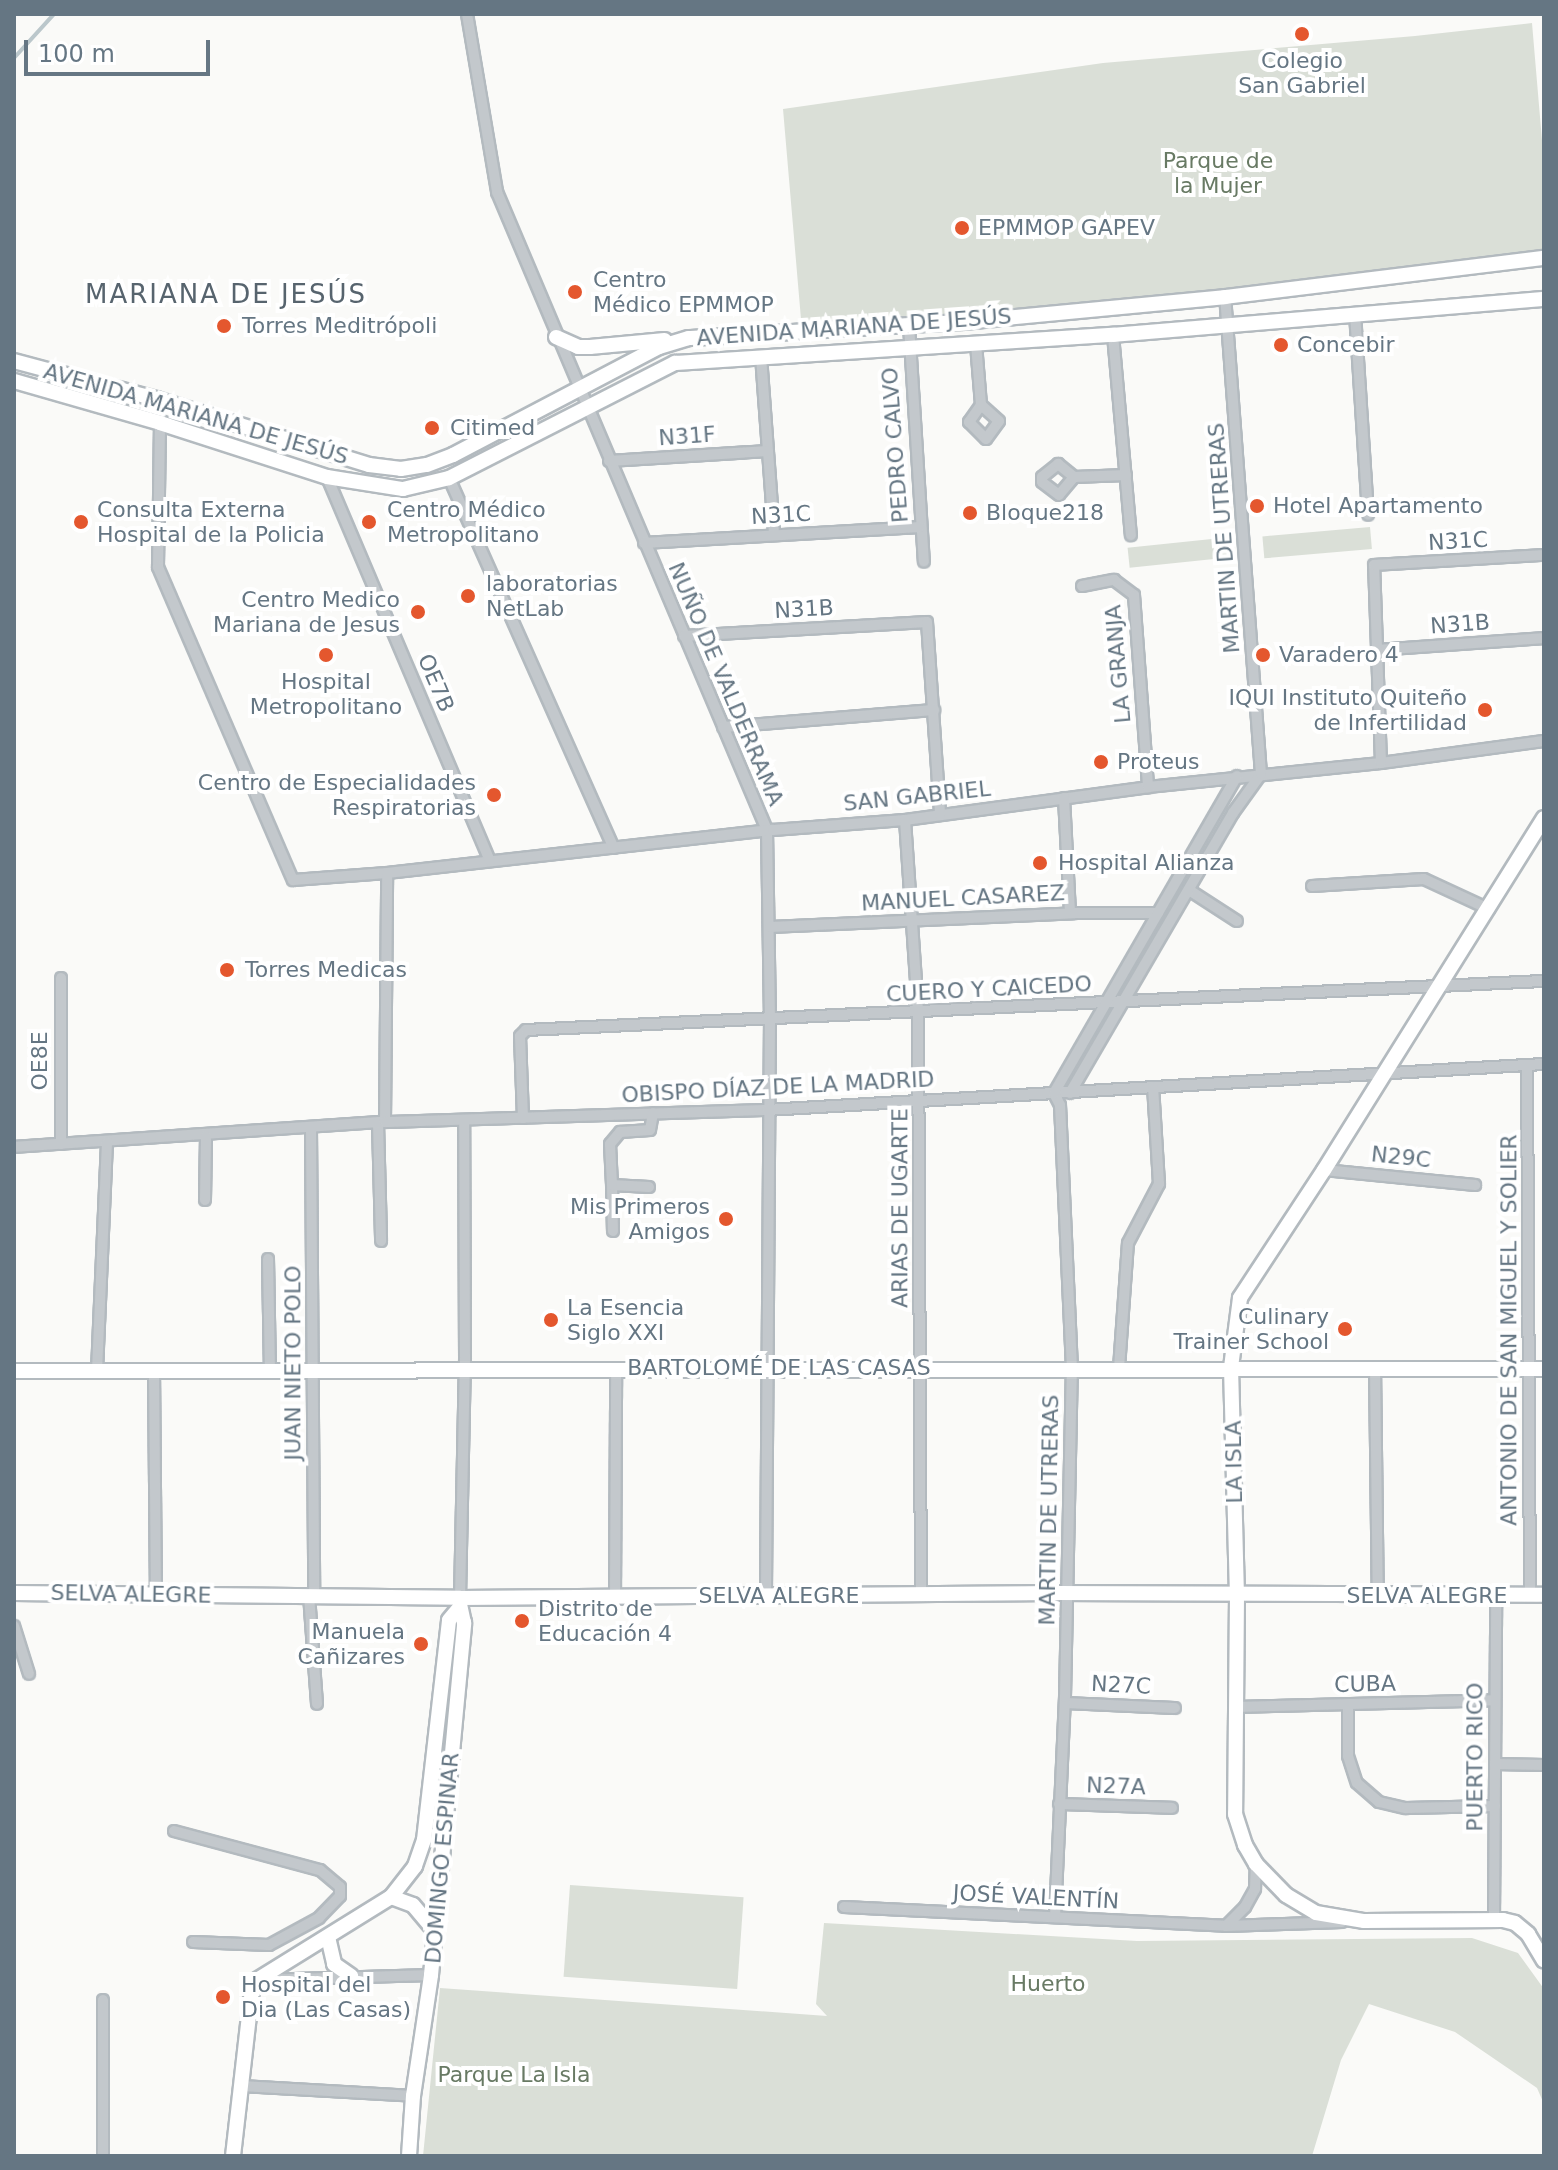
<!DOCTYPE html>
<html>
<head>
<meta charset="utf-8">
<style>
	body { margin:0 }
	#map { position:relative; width:1558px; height:2170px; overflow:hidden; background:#fafaf8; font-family:"DejaVu Sans",sans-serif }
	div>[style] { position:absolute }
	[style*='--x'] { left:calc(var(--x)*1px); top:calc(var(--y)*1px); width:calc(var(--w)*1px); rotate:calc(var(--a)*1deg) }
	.green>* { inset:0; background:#dadfd7; transform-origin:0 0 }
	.stream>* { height:4px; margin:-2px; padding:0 2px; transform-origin:2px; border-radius:2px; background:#bbc7cb }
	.roads { filter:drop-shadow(2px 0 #b3babf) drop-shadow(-2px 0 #b3babf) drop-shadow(0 2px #b3babf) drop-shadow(0 -2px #b3babf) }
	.street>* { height:10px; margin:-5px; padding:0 5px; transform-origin:5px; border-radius:5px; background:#c3c8cc }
	.secondary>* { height:14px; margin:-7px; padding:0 7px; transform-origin:7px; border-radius:7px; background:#fff }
	.dots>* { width:22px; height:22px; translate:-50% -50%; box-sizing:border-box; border:4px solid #fff; border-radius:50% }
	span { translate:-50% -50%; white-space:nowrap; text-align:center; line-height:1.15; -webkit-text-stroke:8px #fff; paint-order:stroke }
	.poi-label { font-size:22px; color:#657683 }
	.left { translate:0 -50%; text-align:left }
	.right { translate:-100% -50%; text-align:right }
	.park-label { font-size:22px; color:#687a64 }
	.street-label { font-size:22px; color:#657683 }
	.quarter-label { font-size:26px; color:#57646e; letter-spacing:2px }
	.frame { position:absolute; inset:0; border:16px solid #657683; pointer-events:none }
	.scale { position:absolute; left:24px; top:40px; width:186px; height:36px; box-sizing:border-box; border:4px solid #657683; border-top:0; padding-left:10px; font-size:24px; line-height:28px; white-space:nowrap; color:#657683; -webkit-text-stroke:6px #fff; paint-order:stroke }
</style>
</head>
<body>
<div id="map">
	<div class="green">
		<div style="clip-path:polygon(1532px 23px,1544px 164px,1544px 258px,1329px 284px,802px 331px,783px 109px,1103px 63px,1415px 36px)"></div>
		<div style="left:1370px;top:527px;width:22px;height:108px;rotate:85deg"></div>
		<div style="left:1231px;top:537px;width:20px;height:104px;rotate:84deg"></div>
		<div style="left:570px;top:1885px;width:174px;height:92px;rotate:4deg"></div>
		<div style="clip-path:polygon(824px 1923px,1137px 1941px,1472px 1938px,1518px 1953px,1544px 1989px,1544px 2104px,1537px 2088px,1455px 2032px,1369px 2004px,1341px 2060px,1312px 2156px,423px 2156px,440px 1988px,827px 2016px,816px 2004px)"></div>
	</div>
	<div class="stream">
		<div style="--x:14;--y:58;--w:59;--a:-47.7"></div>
	</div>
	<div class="roads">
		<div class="street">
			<div style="--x:467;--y:14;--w:181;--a:80.4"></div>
			<div style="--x:497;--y:192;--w:693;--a:67.06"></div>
			<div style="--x:767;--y:830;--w:188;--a:89.1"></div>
			<div style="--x:770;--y:1018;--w:577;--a:90.4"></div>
			<div style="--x:1355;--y:313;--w:202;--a:86.3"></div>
			<div style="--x:909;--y:325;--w:237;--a:86.4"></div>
			<div style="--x:1113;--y:335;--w:201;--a:84.9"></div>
			<div style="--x:976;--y:344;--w:61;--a:85.3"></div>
			<div style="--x:981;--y:405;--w:21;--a:125"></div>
			<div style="--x:969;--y:422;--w:24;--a:45"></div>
			<div style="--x:986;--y:439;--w:22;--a:-54"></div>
			<div style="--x:999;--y:421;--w:24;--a:-138"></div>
			<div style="--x:761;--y:356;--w:179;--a:85.8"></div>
			<div style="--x:156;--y:399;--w:24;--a:81"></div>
			<div style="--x:160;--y:423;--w:144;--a:90.8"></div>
			<div style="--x:158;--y:567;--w:341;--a:66.7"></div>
			<div style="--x:293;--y:880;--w:94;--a:-4.3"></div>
			<div style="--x:387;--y:873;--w:388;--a:-6.4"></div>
			<div style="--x:773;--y:830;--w:132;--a:-4.3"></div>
			<div style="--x:905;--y:820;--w:245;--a:-7.7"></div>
			<div style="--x:1148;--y:787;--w:234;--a:-5.9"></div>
			<div style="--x:1381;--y:763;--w:164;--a:-7.7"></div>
			<div style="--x:609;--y:461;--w:159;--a:-3.6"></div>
			<div style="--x:327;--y:477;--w:417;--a:67"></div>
			<div style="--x:1074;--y:477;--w:23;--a:130"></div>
			<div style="--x:1059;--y:495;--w:21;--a:-143"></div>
			<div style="--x:1042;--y:482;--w:5;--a:-90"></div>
			<div style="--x:1042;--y:477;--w:21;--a:-39"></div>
			<div style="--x:1058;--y:464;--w:21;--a:39"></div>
			<div style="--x:1074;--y:477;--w:52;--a:-2.2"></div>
			<div style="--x:449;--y:478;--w:405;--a:66"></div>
			<div style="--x:644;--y:543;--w:276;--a:-3.3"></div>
			<div style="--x:1082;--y:586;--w:33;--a:-11"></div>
			<div style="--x:1114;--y:580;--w:25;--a:37"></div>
			<div style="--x:1134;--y:595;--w:193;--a:85.8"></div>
			<div style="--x:684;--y:636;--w:243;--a:-3.3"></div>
			<div style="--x:927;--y:622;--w:193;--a:86.1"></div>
			<div style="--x:1378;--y:650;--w:166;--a:-4.1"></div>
			<div style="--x:723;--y:727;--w:212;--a:-4.6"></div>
			<div style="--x:1381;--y:763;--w:198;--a:-92"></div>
			<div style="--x:1374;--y:565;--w:170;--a:-3.4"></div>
			<div style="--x:1064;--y:798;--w:115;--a:87"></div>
			<div style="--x:905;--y:820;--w:193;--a:86.1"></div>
			<div style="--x:918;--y:1013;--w:583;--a:89.71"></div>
			<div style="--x:1312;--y:886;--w:112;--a:-3.6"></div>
			<div style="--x:1424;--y:879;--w:72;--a:24.8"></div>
			<div style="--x:1189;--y:890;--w:57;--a:32.9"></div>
			<div style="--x:770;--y:927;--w:305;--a:-2.6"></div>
			<div style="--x:1075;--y:913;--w:83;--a:0"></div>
			<div style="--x:61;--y:978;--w:166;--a:90"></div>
			<div style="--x:1527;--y:1065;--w:530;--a:89.68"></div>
			<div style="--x:1070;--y:1093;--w:324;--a:-59.8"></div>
			<div style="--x:1233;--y:813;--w:48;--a:-54.3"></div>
			<div style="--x:1261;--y:774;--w:478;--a:-94.3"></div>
			<div style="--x:523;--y:1118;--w:82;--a:-92.1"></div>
			<div style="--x:520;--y:1036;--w:8;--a:-45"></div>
			<div style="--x:526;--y:1030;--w:1019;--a:-2.76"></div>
			<div style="--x:385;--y:1122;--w:249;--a:-89.5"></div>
			<div style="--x:378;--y:1123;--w:118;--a:88.5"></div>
			<div style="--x:311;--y:1129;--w:466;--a:89.6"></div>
			<div style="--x:14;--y:1147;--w:372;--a:-3.9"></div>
			<div style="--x:385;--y:1122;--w:382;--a:-1.8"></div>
			<div style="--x:767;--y:1110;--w:778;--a:-3.39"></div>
			<div style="--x:1324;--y:1170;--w:152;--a:5.7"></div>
			<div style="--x:612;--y:1185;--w:46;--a:88.8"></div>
			<div style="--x:649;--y:1187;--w:37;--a:-177"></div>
			<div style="--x:612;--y:1185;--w:41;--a:-92.8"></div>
			<div style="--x:610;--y:1144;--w:16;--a:-50"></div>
			<div style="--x:620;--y:1132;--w:30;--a:-4"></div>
			<div style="--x:650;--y:1130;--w:17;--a:-80"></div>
			<div style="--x:205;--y:1200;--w:64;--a:-89.1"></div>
			<div style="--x:268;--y:1259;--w:111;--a:89"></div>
			<div style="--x:1375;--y:1367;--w:230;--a:89.3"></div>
			<div style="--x:1119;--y:1368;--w:125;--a:-85.9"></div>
			<div style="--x:1128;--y:1243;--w:67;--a:-62.3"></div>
			<div style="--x:1159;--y:1184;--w:97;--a:-93.5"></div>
			<div style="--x:154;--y:1370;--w:224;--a:89.5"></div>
			<div style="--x:97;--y:1371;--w:229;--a:-87.5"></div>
			<div style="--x:309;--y:1595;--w:109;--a:85.8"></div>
			<div style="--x:615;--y:1596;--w:228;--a:-89.7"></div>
			<div style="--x:460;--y:1598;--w:241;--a:-88.8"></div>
			<div style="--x:465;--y:1357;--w:237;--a:-90.2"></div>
			<div style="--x:14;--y:1626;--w:50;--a:72.6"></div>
			<div style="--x:1065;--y:1703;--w:110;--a:2.6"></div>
			<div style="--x:1348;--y:1705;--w:51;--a:90"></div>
			<div style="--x:1348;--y:1756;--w:28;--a:72"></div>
			<div style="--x:1357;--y:1783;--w:29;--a:41"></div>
			<div style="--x:1379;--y:1802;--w:28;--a:13"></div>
			<div style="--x:1406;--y:1808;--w:89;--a:-1.3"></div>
			<div style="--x:1235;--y:1707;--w:260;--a:-1.5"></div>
			<div style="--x:1495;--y:1764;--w:49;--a:1.2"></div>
			<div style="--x:1059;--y:1804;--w:113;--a:2"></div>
			<div style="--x:174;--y:1831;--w:151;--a:15"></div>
			<div style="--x:320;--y:1870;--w:26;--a:40"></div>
			<div style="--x:340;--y:1887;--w:9;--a:90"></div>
			<div style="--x:340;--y:1896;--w:30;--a:134"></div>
			<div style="--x:319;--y:1918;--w:57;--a:151.6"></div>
			<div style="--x:269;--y:1945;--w:76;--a:-177.7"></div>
			<div style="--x:844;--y:1907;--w:382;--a:2.8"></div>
			<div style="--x:1226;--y:1926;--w:116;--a:-2"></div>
			<div style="--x:1055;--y:1917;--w:220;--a:-87.4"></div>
			<div style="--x:1065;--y:1697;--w:328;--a:-88.8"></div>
			<div style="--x:1072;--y:1369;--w:264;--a:-92.6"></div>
			<div style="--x:1060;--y:1105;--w:13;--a:-117"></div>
			<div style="--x:1054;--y:1093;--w:366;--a:-60"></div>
			<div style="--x:1494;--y:1918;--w:322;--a:-89.6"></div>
			<div style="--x:1226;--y:1926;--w:27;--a:-45"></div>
			<div style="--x:1245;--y:1907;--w:21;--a:-61"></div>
			<div style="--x:1255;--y:1889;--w:25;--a:-88"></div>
			<div style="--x:259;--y:1980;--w:172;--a:-1.7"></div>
			<div style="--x:242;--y:2086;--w:171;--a:3.3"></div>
			<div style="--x:103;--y:2156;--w:156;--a:-90"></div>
		</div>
		<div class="secondary">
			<div style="--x:556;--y:337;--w:24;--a:24"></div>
			<div style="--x:578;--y:347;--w:12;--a:0"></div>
			<div style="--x:590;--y:347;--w:75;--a:-5.3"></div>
			<div style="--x:14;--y:361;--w:147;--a:15"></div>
			<div style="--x:156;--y:399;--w:223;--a:17.2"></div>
			<div style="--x:369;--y:465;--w:32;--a:7"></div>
			<div style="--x:401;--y:469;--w:26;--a:-9"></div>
			<div style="--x:427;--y:465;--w:28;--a:-21"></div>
			<div style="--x:453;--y:455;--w:233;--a:-27.7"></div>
			<div style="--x:659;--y:347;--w:31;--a:-17"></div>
			<div style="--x:689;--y:338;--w:273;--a:-3.4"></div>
			<div style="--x:962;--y:322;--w:264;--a:-5.4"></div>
			<div style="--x:1225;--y:297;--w:321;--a:-7"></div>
			<div style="--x:14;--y:381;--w:152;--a:16"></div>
			<div style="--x:160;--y:423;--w:176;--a:17.9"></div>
			<div style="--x:327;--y:477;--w:77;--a:9"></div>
			<div style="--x:403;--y:489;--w:47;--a:-13.4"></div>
			<div style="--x:449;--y:478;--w:254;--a:-27"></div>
			<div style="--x:675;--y:363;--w:439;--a:-3.7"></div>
			<div style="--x:1113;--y:335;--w:433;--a:-4.8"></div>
			<div style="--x:1544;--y:818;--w:415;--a:122"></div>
			<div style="--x:1324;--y:1170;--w:153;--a:123.3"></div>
			<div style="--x:1240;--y:1298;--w:70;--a:97.4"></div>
			<div style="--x:1231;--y:1367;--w:229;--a:88.5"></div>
			<div style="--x:1237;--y:1596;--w:218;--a:90.5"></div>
			<div style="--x:1235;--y:1814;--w:33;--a:72"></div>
			<div style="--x:1245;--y:1845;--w:22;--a:60"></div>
			<div style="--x:1256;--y:1864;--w:43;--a:45.9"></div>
			<div style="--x:1286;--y:1895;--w:35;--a:31"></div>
			<div style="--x:1316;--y:1913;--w:49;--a:9.5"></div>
			<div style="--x:1364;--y:1921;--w:139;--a:-0.4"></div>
			<div style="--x:1503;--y:1920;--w:12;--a:14"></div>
			<div style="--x:1515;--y:1923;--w:17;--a:40"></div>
			<div style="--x:1528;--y:1934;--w:31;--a:59"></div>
			<div style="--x:14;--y:1371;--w:1530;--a:-0.07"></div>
			<div style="--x:14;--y:1593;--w:446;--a:0.6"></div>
			<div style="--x:460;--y:1598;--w:596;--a:-0.48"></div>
			<div style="--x:1056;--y:1593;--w:488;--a:0.2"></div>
			<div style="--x:391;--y:1897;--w:23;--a:20"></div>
			<div style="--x:413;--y:1905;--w:33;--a:50"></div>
			<div style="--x:328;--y:1937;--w:28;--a:77"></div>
			<div style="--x:334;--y:1964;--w:21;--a:35"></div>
			<div style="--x:233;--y:2156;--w:169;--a:-83.5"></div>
			<div style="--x:252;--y:1988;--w:9;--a:-58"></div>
			<div style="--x:257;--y:1980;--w:158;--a:-31.8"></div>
			<div style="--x:391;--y:1897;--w:39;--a:-52"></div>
			<div style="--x:415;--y:1866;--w:28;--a:-71"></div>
			<div style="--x:424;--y:1840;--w:221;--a:-83.5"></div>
			<div style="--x:449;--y:1620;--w:16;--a:-50"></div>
			<div style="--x:409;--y:2156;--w:60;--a:-86.2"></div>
			<div style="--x:413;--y:2096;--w:122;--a:-81.5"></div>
			<div style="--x:431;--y:1975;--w:354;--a:-84.6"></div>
			<div style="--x:464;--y:1623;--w:19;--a:-102"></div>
		</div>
	</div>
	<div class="dots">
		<div style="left:1302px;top:34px;background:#e4572e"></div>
		<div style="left:962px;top:228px;background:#e4572e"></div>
		<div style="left:575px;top:292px;background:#e4572e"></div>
		<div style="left:224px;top:326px;background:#e4572e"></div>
		<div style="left:1281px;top:345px;background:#e4572e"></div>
		<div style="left:432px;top:428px;background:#e4572e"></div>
		<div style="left:1257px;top:506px;background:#e4572e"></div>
		<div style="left:970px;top:513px;background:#e4572e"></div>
		<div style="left:81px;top:522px;background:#e4572e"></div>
		<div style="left:369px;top:522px;background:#e4572e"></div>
		<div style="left:468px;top:596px;background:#e4572e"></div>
		<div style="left:418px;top:612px;background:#e4572e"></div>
		<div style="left:326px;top:655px;background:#e4572e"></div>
		<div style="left:1263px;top:655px;background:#e4572e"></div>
		<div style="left:1485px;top:710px;background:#e4572e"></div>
		<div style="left:1101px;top:762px;background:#e4572e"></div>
		<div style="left:494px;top:795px;background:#e4572e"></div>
		<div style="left:1040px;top:863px;background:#e4572e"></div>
		<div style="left:227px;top:970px;background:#e4572e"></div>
		<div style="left:726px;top:1219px;background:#e4572e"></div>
		<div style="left:551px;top:1320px;background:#e4572e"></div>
		<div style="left:1345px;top:1329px;background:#e4572e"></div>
		<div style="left:522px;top:1621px;background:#e4572e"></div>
		<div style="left:421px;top:1644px;background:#e4572e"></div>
		<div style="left:223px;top:1997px;background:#e4572e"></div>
	</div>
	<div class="poi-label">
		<span style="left:1302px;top:73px">Colegio<br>San Gabriel</span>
		<span class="left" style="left:978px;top:228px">EPMMOP GAPEV</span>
		<span class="left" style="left:593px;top:292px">Centro<br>Médico EPMMOP</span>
		<span class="left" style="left:242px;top:326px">Torres Meditrópoli</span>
		<span class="left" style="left:1297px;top:345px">Concebir</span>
		<span class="left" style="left:450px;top:428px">Citimed</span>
		<span class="left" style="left:1273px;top:506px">Hotel Apartamento</span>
		<span class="left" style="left:97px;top:522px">Consulta Externa<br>Hospital de la Policia</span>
		<span class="left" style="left:387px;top:522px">Centro Médico<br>Metropolitano</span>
		<span class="left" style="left:986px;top:513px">Bloque218</span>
		<span class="left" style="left:486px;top:596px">laboratorias<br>NetLab</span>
		<span class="right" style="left:400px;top:612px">Centro Medico<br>Mariana de Jesus</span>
		<span class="left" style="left:1279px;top:655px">Varadero 4</span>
		<span style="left:326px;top:694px">Hospital<br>Metropolitano</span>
		<span class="right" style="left:1467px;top:710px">IQUI Instituto Quiteño<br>de Infertilidad</span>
		<span class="left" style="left:1117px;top:762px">Proteus</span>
		<span class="right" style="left:476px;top:795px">Centro de Especialidades<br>Respiratorias</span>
		<span class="left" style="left:1058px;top:863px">Hospital Alianza</span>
		<span class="left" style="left:245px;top:970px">Torres Medicas</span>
		<span class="right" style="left:710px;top:1219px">Mis Primeros<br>Amigos</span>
		<span class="left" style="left:567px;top:1320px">La Esencia<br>Siglo XXI</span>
		<span class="right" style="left:1329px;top:1329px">Culinary<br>Trainer School</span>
		<span class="left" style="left:538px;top:1621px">Distrito de<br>Educación 4</span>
		<span class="right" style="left:405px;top:1644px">Manuela<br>Cañizares</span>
		<span class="left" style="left:241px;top:1997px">Hospital del<br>Dia (Las Casas)</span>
	</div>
	<div class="park-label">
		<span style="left:1218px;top:173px">Parque de<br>la Mujer</span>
		<span style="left:1048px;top:1984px">Huerto</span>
		<span style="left:514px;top:2075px">Parque La Isla</span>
	</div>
	<div class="street-label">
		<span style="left:854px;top:327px;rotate:-4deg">AVENIDA MARIANA DE JESÚS</span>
		<span style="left:196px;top:414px;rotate:16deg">AVENIDA MARIANA DE JESÚS</span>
		<span style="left:687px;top:436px;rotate:-4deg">N31F</span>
		<span style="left:895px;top:445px;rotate:-94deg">PEDRO CALVO</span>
		<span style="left:781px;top:515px;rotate:-3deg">N31C</span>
		<span style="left:1224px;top:538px;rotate:-94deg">MARTIN DE UTRERAS</span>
		<span style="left:1458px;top:541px;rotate:-3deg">N31C</span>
		<span style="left:804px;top:609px;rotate:-3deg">N31B</span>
		<span style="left:1460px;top:624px;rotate:-4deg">N31B</span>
		<span style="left:1118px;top:664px;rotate:-95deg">LA GRANJA</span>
		<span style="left:436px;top:683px;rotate:67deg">OE7B</span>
		<span style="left:726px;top:684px;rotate:67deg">NUÑO DE VALDERRAMA</span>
		<span style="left:917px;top:796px;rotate:-6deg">SAN GABRIEL</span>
		<span style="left:963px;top:898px;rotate:-3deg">MANUEL CASAREZ</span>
		<span style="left:989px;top:989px;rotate:-3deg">CUERO Y CAICEDO</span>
		<span style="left:40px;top:1061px;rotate:-90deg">OE8E</span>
		<span style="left:778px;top:1087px;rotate:-3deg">OBISPO DÍAZ DE LA MADRID</span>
		<span style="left:1401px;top:1157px;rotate:6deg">N29C</span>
		<span style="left:900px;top:1208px;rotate:-90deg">ARIAS DE UGARTE</span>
		<span style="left:1509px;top:1330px;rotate:-90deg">ANTONIO DE SAN MIGUEL Y SOLIER</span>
		<span style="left:293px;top:1363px;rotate:-90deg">JUAN NIETO POLO</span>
		<span style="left:779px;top:1368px">BARTOLOMÉ DE LAS CASAS</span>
		<span style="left:1234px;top:1462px;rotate:-91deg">LA ISLA</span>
		<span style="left:1049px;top:1510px;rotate:-89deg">MARTIN DE UTRERAS</span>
		<span style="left:131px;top:1594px;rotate:1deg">SELVA ALEGRE</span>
		<span style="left:779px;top:1596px">SELVA ALEGRE</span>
		<span style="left:1427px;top:1596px">SELVA ALEGRE</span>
		<span style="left:1365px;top:1684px;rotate:-1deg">CUBA</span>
		<span style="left:1121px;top:1685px;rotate:3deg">N27C</span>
		<span style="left:1475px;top:1757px;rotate:-90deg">PUERTO RICO</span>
		<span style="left:1116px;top:1786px;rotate:2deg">N27A</span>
		<span style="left:442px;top:1858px;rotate:-85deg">DOMINGO ESPINAR</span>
		<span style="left:1036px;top:1897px;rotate:3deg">JOSÉ VALENTÍN</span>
	</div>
	<div class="quarter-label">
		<span style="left:226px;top:295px">MARIANA DE JESÚS</span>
	</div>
	<div class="frame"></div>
	<div class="scale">100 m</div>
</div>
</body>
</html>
